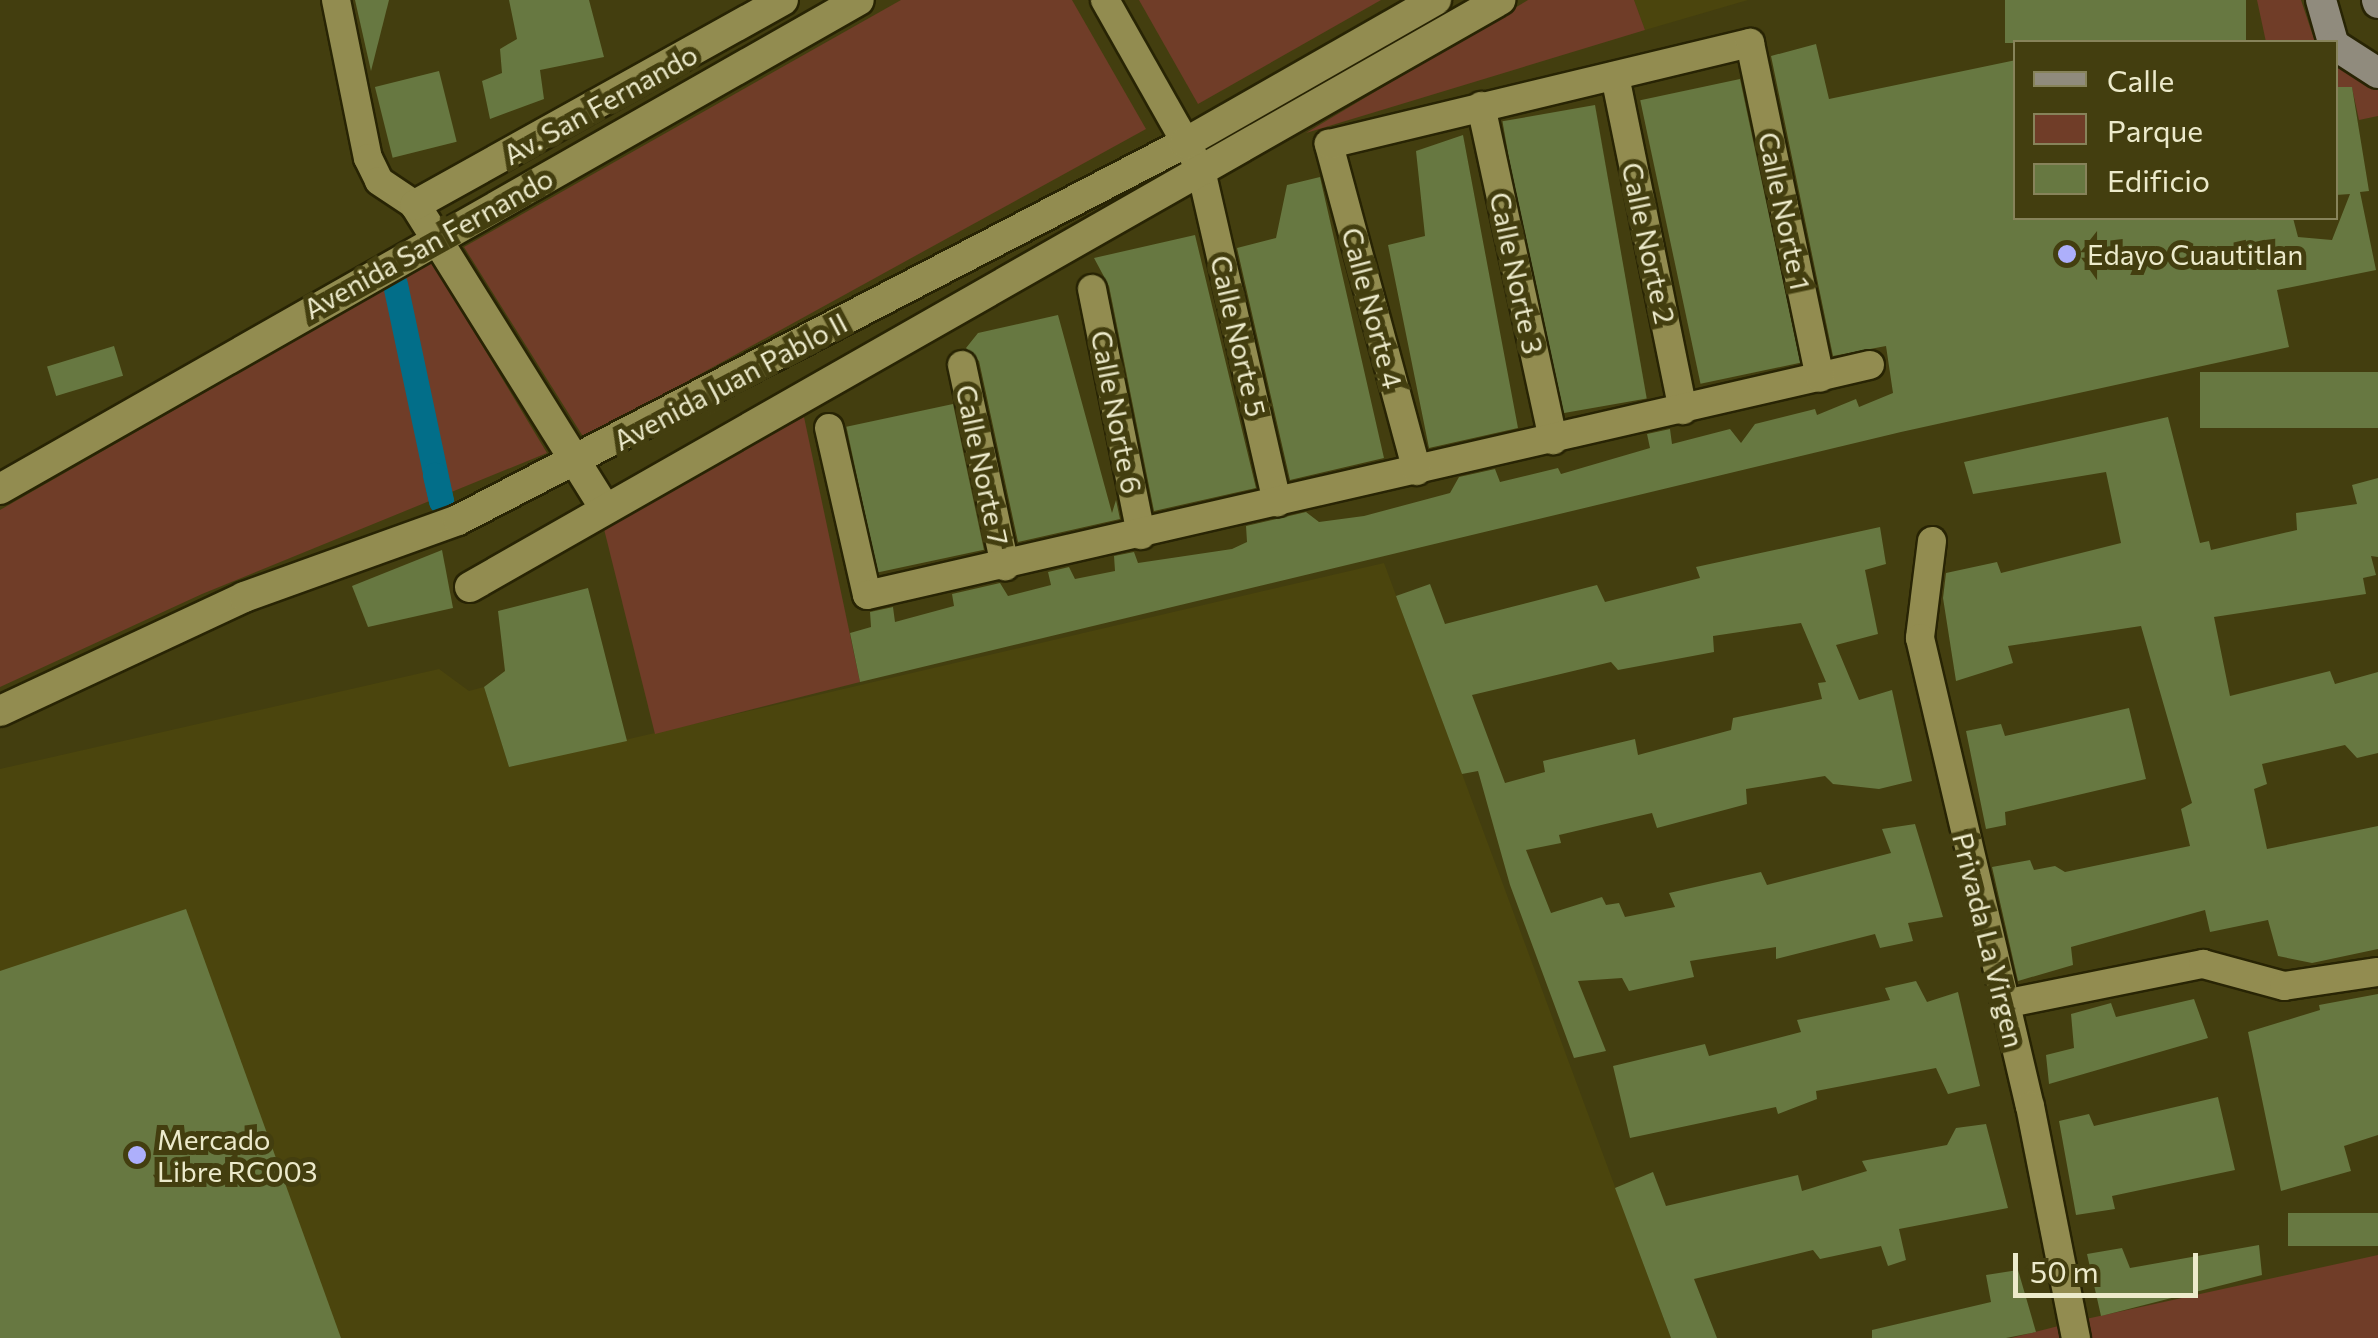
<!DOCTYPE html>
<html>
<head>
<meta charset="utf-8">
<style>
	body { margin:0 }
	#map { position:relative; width:2378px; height:1338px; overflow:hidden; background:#433e0f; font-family:Commissioner,sans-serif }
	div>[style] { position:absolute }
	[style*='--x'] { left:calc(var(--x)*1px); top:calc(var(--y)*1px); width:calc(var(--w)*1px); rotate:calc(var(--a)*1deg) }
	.built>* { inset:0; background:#4b450d }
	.green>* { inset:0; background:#703d28 }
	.canal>* { height:25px; margin:-12.5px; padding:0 12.5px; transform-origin:12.5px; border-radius:12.5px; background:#026e89 }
	.building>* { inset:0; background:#677841; transform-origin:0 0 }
	.roads { filter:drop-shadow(2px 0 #282404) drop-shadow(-2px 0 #282404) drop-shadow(0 2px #282404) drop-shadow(0 -2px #282404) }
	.minor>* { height:28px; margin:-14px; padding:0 14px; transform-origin:14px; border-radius:14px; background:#928c50 }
	.tertiary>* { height:30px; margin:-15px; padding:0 15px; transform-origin:15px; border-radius:15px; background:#928c50 }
	.secondary>* { height:30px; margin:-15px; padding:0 15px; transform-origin:15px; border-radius:15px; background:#908b7d }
	.dots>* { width:28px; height:28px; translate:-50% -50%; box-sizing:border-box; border:5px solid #433e0f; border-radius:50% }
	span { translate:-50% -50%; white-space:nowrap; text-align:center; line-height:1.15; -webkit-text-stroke:10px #433e0f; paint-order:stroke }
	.street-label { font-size:28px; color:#eceacb }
	.poi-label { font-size:28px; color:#eceacb }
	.left { translate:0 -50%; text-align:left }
	.legend { position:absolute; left:2013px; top:40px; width:325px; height:180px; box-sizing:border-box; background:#433e0f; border:2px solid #87835a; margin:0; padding:12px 18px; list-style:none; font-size:30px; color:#eceacb }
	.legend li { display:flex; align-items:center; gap:20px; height:50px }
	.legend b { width:50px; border:2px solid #87835a }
	.scale { position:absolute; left:2013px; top:1253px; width:185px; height:45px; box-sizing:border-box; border:5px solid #eceacb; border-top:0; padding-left:12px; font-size:30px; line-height:35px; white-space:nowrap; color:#eceacb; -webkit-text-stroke:8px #433e0f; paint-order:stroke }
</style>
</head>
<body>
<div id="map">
	<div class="built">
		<div style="clip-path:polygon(1634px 0,1748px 0,1645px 30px)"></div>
		<div style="clip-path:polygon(1384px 563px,1671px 1338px,0 1338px,0 769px,439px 669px,469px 691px,484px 687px,509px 767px)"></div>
	</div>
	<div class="green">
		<div style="clip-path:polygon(901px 0,1072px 0,1146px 129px,584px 438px,464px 247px)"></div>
		<div style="clip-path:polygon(1139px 0,1381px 0,1198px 104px)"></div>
		<div style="clip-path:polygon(1528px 0,1634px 0,1645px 30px,1306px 133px)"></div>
		<div style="clip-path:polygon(2257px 0,2301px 0,2315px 42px,2266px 42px)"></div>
		<div style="clip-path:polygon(2336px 66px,2378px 86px,2378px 116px,2359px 120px,2352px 88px,2336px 92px)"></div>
		<div style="clip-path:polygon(432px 262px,547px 453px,202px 594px,0 687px,0 510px)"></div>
		<div style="clip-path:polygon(804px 417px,860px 682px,655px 734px,603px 525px)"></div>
		<div style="clip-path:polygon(2378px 1255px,2378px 1338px,2011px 1338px,2086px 1319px)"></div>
	</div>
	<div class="canal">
		<div style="--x:395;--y:284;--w:222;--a:78"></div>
		<div style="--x:441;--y:501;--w:27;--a:-103"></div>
	</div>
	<div class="building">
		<div style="clip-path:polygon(355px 0,389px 0,371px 71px)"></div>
		<div style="clip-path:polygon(509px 0,589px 0,604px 57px,540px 70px,544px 99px,490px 119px,482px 81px,502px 73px,500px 49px,517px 39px)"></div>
		<div style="left:2005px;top:0;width:241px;height:43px"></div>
		<div style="clip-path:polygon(1816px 44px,1829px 99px,2016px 60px,2016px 218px,2293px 218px,2298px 237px,2332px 240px,2350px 194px,2336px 195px,2336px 87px,2352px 87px,2369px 191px,2360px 192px,2376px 270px,2277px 290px,2289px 347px,1901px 432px,860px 682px,850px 633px,871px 627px,870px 612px,893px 607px,895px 622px,954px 606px,952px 594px,1000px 583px,1008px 596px,1051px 585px,1048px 572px,1069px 567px,1075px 579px,1115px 571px,1114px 556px,1134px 552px,1138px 563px,1232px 549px,1247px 542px,1246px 526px,1306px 512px,1319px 522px,1364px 516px,1450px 493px,1459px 477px,1495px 469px,1500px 482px,1558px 468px,1561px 474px,1650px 448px,1647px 434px,1670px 429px,1672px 444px,1730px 429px,1741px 443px,1755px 424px,1815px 409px,1817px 415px,1856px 399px,1859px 407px,1893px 393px,1886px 346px,1833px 356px,1771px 56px)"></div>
		<div style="left:439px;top:71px;width:73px;height:66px;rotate:76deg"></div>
		<div style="left:1740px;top:79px;width:290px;height:102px;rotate:78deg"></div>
		<div style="left:1595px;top:105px;width:298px;height:94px;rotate:80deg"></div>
		<div style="clip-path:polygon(1463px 135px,1518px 428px,1429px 448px,1388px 245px,1425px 236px,1416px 151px)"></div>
		<div style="clip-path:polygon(1320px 177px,1384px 458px,1290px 480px,1237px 248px,1276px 238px,1287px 185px)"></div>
		<div style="clip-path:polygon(1195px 235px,1256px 488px,1154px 511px,1109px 286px,1094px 258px)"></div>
		<div style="clip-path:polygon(1058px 315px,1112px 513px,1116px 500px,1120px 519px,1018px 542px,979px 361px,966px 348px,978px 333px)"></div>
		<div style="left:114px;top:346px;width:31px;height:70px;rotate:73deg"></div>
		<div style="left:2378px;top:372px;width:56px;height:178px;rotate:90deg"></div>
		<div style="left:953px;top:404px;width:149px;height:109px;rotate:78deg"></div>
		<div style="clip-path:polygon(2168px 417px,2200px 543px,2209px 541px,2211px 550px,2297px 530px,2296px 513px,2357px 504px,2352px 485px,2378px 478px,2378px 557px,2371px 556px,2376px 575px,2363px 578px,2366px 594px,2214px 617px,2230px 696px,2330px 671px,2335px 684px,2378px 672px,2378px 753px,2357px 758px,2345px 745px,2262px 764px,2267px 784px,2254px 789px,2267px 849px,2378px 826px,2378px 949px,2312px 963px,2278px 956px,2268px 920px,2210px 932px,2205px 910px,2071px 947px,2073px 965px,2018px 981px,1992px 867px,2030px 860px,2034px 870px,2055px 866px,2065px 872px,2190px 846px,2181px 809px,2192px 803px,2141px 626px,2008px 646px,2013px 663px,1956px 681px,1943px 598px,1946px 573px,1997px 562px,2001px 573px,2121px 543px,2106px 472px,1973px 494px,1964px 462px)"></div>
		<div style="clip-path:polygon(evenodd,1880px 527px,1886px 564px,1865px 570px,1878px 634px,1836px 645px,1859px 700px,1892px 690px,1912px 781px,1879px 789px,1833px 784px,1825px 776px,1746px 789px,1747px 804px,1657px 828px,1652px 813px,1559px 835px,1561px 843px,1526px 850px,1551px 913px,1602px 897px,1606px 905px,1619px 903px,1625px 917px,1675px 907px,1669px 893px,1761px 872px,1767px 885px,1891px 853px,1882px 829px,1915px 824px,1943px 917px,1908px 923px,1913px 941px,1880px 948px,1875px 934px,1776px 959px,1776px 947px,1690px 961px,1694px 977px,1629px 991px,1622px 978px,1578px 981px,1606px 1051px,1574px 1058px,1510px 885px,1478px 771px,1462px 774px,1396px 596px,1430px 584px,1445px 624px,1597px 585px,1605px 602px,1700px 578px,1696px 567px,1880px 527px,1801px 623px,1826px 682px,1818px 683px,1822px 699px,1733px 718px,1731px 730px,1638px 755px,1635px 739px,1543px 761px,1545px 772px,1505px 783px,1472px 695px,1611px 662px,1618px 670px,1714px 652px,1713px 636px,1801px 623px)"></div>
		<div style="clip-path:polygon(442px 550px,453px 608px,368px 627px,352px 586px)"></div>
		<div style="clip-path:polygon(588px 588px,627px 741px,509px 767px,484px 687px,505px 671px,498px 611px)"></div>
		<div style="clip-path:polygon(2129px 708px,2146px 779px,2005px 812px,2006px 825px,1986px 829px,1966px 731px,2001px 724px,2005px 736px)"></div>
		<div style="clip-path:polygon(186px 909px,341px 1338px,0 1338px,0 971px)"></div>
		<div style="clip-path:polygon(1916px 981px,1927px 1002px,1958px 992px,1980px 1086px,1948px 1094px,1936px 1068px,1816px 1091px,1817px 1099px,1778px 1114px,1776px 1107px,1630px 1138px,1613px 1066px,1705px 1044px,1709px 1056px,1801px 1032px,1797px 1020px,1890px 1000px,1885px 988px)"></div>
		<div style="clip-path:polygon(2378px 994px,2378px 1135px,2344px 1146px,2351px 1171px,2281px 1191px,2248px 1032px,2320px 1010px,2319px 1005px)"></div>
		<div style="clip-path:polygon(2194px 999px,2208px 1038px,2049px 1084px,2046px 1055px,2074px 1048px,2071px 1014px,2111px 1003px,2116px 1017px)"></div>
		<div style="clip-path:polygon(2218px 1097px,2235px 1170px,2112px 1196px,2115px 1209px,2076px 1215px,2059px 1121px,2089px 1114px,2094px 1126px)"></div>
		<div style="clip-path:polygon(1986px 1124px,2008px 1208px,1899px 1229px,1906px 1260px,1888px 1266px,1881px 1246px,1820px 1259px,1813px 1250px,1694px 1279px,1717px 1338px,1671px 1338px,1615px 1188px,1653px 1172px,1666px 1206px,1798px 1175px,1802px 1191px,1867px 1171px,1862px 1161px,1947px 1145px,1956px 1128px)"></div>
		<div style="left:2378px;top:1213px;width:33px;height:90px;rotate:90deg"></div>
		<div style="clip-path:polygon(2259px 1245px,2262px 1275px,2101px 1316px,2087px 1254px,2122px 1248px,2130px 1268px)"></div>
		<div style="clip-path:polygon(2018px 1270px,2036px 1332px,2006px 1338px,1872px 1338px,1872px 1330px,1991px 1302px,1986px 1275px)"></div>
	</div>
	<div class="roads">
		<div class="minor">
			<div style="--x:336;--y:0;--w:161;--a:78.6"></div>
			<div style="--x:368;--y:158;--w:25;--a:64"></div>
			<div style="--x:379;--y:181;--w:43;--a:33.7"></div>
			<div style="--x:1105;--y:0;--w:195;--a:60.5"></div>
			<div style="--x:1201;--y:170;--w:341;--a:77.1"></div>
			<div style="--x:1615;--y:76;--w:341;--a:78.5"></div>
			<div style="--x:1481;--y:106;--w:342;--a:77.8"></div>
			<div style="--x:1092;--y:289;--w:251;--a:78.7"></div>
			<div style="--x:962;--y:365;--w:206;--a:77.9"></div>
			<div style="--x:829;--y:428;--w:171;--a:77.2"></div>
			<div style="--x:867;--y:595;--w:1029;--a:-12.92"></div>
			<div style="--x:1417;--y:471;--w:339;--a:-105.1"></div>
			<div style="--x:1329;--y:144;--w:433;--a:-13.5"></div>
			<div style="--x:1750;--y:43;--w:342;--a:78.2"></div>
			<div style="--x:1932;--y:541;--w:98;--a:97.1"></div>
			<div style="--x:1920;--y:638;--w:481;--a:76.8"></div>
			<div style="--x:2030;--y:1106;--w:237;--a:78.8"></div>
			<div style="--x:2004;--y:1004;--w:203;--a:-11.4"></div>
			<div style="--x:2203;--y:964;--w:84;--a:15.2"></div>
			<div style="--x:2284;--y:986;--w:95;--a:-8.5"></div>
		</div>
		<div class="tertiary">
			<div style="--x:0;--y:489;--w:988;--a:-29.65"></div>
			<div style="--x:604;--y:507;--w:356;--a:-122"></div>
			<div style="--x:415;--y:205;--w:421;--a:-29.1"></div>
			<div style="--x:470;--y:587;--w:1186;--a:-29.68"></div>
			<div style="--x:0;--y:711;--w:269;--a:-25"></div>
			<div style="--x:244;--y:597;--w:227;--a:-19.8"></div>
			<div style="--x:458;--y:520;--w:819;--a:-27.41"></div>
			<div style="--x:1185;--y:143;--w:289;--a:-29.7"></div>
		</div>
		<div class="secondary">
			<div style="--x:2321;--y:0;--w:44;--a:74.1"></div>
			<div style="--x:2377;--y:0;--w:3;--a:72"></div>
			<div style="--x:2336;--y:46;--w:50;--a:32.7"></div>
		</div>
	</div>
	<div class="dots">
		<div style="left:2067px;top:254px;background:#adaffb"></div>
		<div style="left:137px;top:1155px;background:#adaffb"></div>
	</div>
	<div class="street-label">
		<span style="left:600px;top:104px;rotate:-29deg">Av. San Fernando</span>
		<span style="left:1785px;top:211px;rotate:78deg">Calle Norte 1</span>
		<span style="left:428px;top:243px;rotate:-29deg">Avenida San Fernando</span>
		<span style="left:1649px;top:243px;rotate:78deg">Calle Norte 2</span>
		<span style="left:1517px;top:273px;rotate:78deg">Calle Norte 3</span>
		<span style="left:1373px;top:308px;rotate:75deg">Calle Norte 4</span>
		<span style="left:1239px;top:336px;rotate:77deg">Calle Norte 5</span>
		<span style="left:730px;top:381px;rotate:-28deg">Avenida Juan Pablo II</span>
		<span style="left:1117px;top:412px;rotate:79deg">Calle Norte 6</span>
		<span style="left:983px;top:465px;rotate:78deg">Calle Norte 7</span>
		<span style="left:1989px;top:940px;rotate:76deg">Privada La Virgen</span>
	</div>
	<div class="poi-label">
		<span class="left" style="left:2087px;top:254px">Edayo Cuautitlan</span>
		<span class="left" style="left:157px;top:1155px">Mercado<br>Libre RC003</span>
	</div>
	<ul class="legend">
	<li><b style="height:12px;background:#908b7d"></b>Calle</li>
	<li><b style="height:28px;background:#703d28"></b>Parque</li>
	<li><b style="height:28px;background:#677841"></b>Edificio</li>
	</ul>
	<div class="scale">50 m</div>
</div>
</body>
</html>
